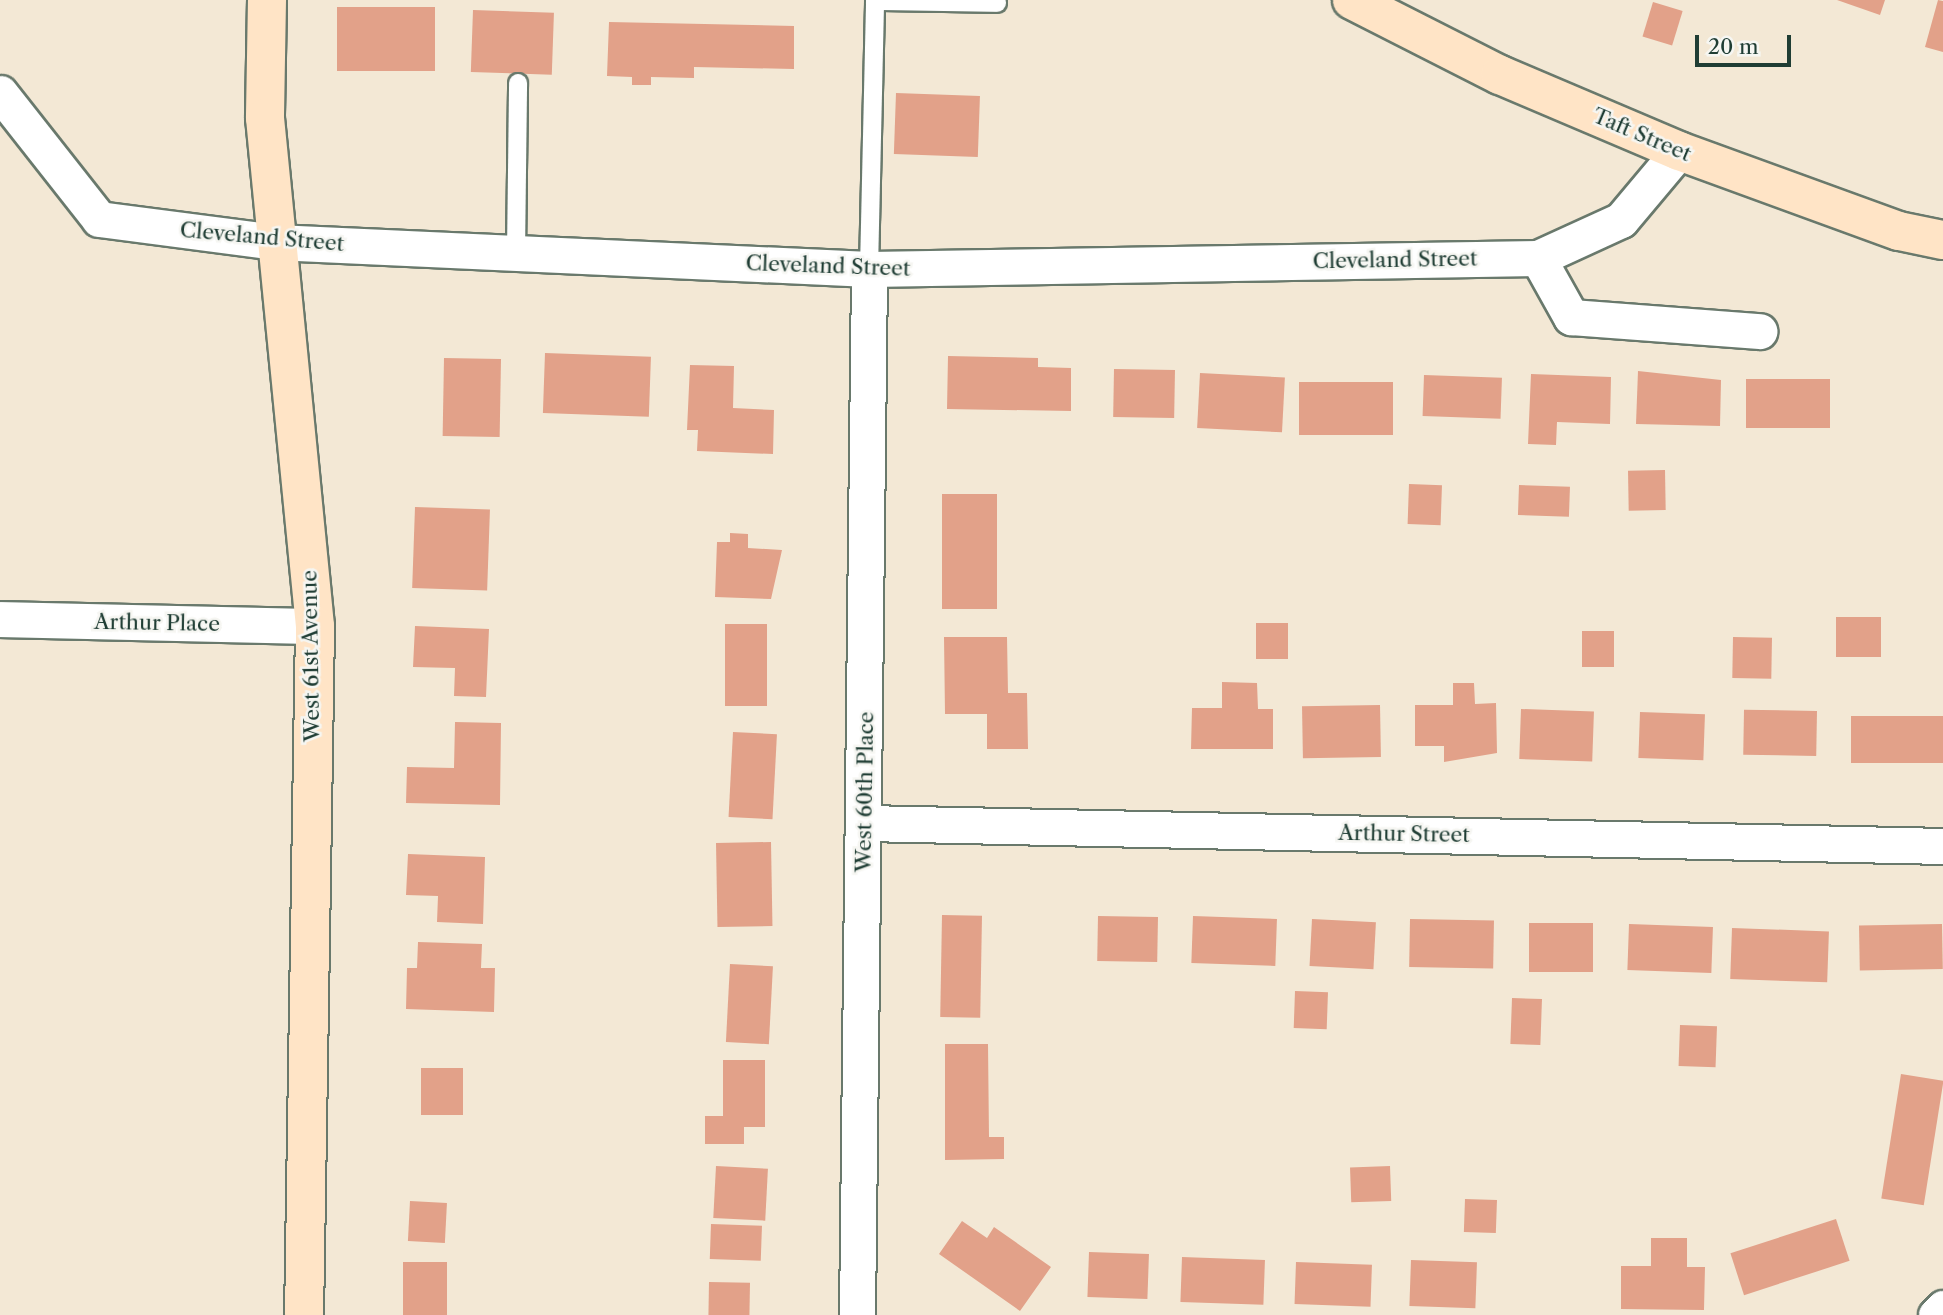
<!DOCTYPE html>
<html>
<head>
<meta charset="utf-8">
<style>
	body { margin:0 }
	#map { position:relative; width:1943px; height:1315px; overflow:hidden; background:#f3e8d5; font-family:"Libre Caslon Text",serif }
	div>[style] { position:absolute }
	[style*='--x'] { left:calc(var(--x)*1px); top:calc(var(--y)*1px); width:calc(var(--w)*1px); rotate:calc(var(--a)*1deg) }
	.building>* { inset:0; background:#e2a189; transform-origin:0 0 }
	.roads { filter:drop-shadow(2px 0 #69796c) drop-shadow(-2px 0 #69796c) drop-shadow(0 2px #69796c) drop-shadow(0 -2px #69796c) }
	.service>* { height:18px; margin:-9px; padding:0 9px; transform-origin:9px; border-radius:9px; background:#fff }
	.minor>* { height:35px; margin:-17.5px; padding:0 17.5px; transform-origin:17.5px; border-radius:17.5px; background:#fff }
	.secondary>* { height:38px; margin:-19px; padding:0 19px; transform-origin:19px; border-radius:19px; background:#ffe4c6 }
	span { translate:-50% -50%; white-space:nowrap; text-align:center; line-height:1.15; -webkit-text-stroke:5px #f6f6f2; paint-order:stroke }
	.street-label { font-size:21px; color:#1f3d34 }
	.scale { position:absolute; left:1695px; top:35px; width:96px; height:32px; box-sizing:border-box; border:4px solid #1f3d34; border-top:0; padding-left:9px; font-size:21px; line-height:24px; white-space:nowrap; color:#1f3d34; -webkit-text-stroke:5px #f6f6f2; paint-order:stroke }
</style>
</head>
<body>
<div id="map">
	<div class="building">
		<div style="clip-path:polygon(1837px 0,1885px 0,1880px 15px)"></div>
		<div style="clip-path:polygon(1938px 0,1943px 1px,1943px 52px,1925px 47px)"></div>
		<div style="left:1653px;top:2px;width:31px;height:36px;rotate:17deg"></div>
		<div style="left:337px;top:7px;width:98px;height:64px"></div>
		<div style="left:473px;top:10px;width:81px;height:62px;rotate:2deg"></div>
		<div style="clip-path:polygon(609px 22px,794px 26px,794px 69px,694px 67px,694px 78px,651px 77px,651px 85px,632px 85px,632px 77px,607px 76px)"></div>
		<div style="left:896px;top:93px;width:84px;height:61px;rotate:2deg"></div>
		<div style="left:545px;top:353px;width:106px;height:60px;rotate:2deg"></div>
		<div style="clip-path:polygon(948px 356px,1038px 358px,1038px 367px,1071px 368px,1071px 411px,947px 409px)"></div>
		<div style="left:444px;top:358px;width:57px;height:78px;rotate:1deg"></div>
		<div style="clip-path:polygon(690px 365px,734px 366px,733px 408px,774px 410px,773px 454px,697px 451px,698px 430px,687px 430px)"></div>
		<div style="left:1114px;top:369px;width:61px;height:48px;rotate:1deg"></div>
		<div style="clip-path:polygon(1638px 371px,1721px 380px,1720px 426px,1636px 424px)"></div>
		<div style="left:1200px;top:373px;width:85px;height:55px;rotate:3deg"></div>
		<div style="clip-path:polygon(1531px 374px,1611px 377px,1610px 424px,1557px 422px,1556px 445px,1528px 444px)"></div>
		<div style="left:1424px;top:375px;width:78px;height:41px;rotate:2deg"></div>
		<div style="left:1746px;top:379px;width:84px;height:49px"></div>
		<div style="left:1299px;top:382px;width:94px;height:53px"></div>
		<div style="left:1665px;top:470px;width:40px;height:37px;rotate:89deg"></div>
		<div style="left:1409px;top:484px;width:33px;height:40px;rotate:2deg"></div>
		<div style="left:1519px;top:485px;width:51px;height:30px;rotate:2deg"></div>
		<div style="left:942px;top:494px;width:55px;height:115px"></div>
		<div style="left:415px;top:507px;width:75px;height:81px;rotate:2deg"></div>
		<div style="clip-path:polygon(730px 533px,748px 534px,748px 548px,782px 550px,771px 599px,715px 597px,717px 542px,730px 542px)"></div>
		<div style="left:1836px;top:617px;width:45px;height:40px"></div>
		<div style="left:1256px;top:623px;width:32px;height:36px"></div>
		<div style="left:725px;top:624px;width:42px;height:82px"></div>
		<div style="clip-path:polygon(415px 626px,489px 629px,486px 697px,454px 696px,455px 668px,413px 667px)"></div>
		<div style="left:1582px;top:631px;width:32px;height:36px"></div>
		<div style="clip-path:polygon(944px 637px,1007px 637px,1008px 693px,1027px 693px,1028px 749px,987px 749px,987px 714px,945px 714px)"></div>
		<div style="left:1733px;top:637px;width:39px;height:41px;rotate:1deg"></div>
		<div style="clip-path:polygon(1222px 682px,1257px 683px,1258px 709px,1273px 709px,1273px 749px,1191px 749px,1192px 708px,1222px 708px)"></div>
		<div style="clip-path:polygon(1453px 683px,1474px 683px,1475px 704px,1496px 703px,1497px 753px,1444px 762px,1444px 746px,1415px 746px,1415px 705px,1453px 705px)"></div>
		<div style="left:1380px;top:705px;width:52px;height:78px;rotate:89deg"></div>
		<div style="left:1521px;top:709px;width:73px;height:50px;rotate:2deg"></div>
		<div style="left:1817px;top:711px;width:45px;height:73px;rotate:91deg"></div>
		<div style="left:1640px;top:712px;width:65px;height:46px;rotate:2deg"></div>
		<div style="left:1851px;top:716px;width:92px;height:47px"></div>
		<div style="clip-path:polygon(455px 722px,501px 723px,500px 805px,406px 803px,407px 767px,454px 768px)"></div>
		<div style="left:733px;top:732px;width:44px;height:85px;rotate:3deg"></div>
		<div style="left:771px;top:842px;width:84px;height:55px;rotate:89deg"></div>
		<div style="clip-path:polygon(408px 854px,485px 857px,483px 924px,437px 922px,438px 896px,406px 895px)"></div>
		<div style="left:942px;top:915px;width:40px;height:102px;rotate:1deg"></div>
		<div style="left:1098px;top:916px;width:60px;height:45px;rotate:1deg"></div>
		<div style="left:1193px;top:916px;width:84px;height:47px;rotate:2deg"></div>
		<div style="left:1312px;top:919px;width:64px;height:47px;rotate:3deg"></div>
		<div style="left:1410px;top:919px;width:84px;height:48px;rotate:1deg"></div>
		<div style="left:1529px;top:923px;width:64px;height:49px"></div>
		<div style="left:1629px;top:924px;width:84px;height:46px;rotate:2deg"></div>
		<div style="left:1942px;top:924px;width:45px;height:83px;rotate:89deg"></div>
		<div style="left:1732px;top:928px;width:97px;height:51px;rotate:2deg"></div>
		<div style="clip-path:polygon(418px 942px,482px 944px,481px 968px,495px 968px,494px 1012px,406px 1009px,407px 968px,417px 968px)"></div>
		<div style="left:730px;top:964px;width:43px;height:78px;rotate:3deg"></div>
		<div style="left:1295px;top:991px;width:33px;height:37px;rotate:2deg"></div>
		<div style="left:1512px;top:998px;width:30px;height:46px;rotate:2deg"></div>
		<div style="left:1680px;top:1025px;width:37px;height:41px;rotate:2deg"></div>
		<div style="clip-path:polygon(945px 1044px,988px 1044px,989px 1137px,1004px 1137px,1004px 1159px,945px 1160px)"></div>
		<div style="clip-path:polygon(723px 1060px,765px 1060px,765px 1127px,744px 1127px,744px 1144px,705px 1144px,705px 1116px,723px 1116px)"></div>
		<div style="left:421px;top:1068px;width:42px;height:47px"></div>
		<div style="left:1901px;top:1074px;width:43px;height:126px;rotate:9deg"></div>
		<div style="left:716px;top:1166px;width:52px;height:52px;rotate:3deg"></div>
		<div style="left:1390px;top:1166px;width:35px;height:40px;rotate:88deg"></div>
		<div style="left:1465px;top:1199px;width:32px;height:33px;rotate:2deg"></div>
		<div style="left:410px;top:1201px;width:37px;height:40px;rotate:3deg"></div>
		<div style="left:1836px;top:1219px;width:44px;height:111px;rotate:72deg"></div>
		<div style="clip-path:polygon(962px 1221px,987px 1238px,994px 1227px,1051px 1267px,1020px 1311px,939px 1254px)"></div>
		<div style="left:711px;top:1224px;width:51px;height:35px;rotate:2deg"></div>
		<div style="clip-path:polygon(1651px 1238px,1687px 1238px,1687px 1267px,1705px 1267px,1704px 1310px,1621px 1309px,1621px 1266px,1651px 1266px)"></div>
		<div style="left:1089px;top:1252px;width:60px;height:45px;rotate:2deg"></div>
		<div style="left:1182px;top:1257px;width:83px;height:45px;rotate:2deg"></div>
		<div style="left:1411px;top:1260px;width:66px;height:46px;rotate:2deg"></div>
		<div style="left:447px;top:1262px;width:53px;height:44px;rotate:90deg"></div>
		<div style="left:1296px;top:1262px;width:76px;height:42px;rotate:2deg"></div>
		<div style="left:709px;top:1282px;width:41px;height:33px;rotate:1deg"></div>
	</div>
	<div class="roads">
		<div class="service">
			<div style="--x:875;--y:1;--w:122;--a:0.9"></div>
			<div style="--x:516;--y:253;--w:170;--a:-89.3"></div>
			<div style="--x:869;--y:269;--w:269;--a:-88.7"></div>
		</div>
		<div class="minor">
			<div style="--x:0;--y:93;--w:160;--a:51.8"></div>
			<div style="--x:99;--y:219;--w:177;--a:7.4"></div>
			<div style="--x:275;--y:242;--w:595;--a:2.6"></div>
			<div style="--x:869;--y:269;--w:669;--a:-0.94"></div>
			<div style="--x:1538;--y:258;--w:91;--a:-24.6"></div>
			<div style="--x:1621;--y:220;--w:90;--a:-50"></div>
			<div style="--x:1538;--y:258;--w:68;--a:60.8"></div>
			<div style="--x:1571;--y:317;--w:189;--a:4.3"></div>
			<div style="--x:0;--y:619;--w:315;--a:1.3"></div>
			<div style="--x:865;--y:823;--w:1078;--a:1.22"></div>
			<div style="--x:857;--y:1315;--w:1046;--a:-89.34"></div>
			<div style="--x:1936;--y:1315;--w:10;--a:-45"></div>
		</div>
		<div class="secondary">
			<div style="--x:267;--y:0;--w:118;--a:91"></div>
			<div style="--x:265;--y:118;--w:510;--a:84.38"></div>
			<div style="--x:315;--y:626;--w:689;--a:90.91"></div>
			<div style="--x:1352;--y:0;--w:166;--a:26.9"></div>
			<div style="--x:1500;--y:75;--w:194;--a:23"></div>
			<div style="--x:1679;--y:151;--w:234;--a:20"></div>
			<div style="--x:1899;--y:231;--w:45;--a:11.6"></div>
		</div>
	</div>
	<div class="street-label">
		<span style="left:1642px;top:135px;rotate:23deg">Taft Street</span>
		<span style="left:262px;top:237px;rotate:5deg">Cleveland Street</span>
		<span style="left:1395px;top:260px;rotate:-1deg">Cleveland Street</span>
		<span style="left:828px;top:266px;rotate:2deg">Cleveland Street</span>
		<span style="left:157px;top:623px;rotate:1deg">Arthur Place</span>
		<span style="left:311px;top:656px;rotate:-91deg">West 61st Avenue</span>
		<span style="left:865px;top:792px;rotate:-89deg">West 60th Place</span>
		<span style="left:1404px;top:834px;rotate:1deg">Arthur Street</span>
	</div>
	<div class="scale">20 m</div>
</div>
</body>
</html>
